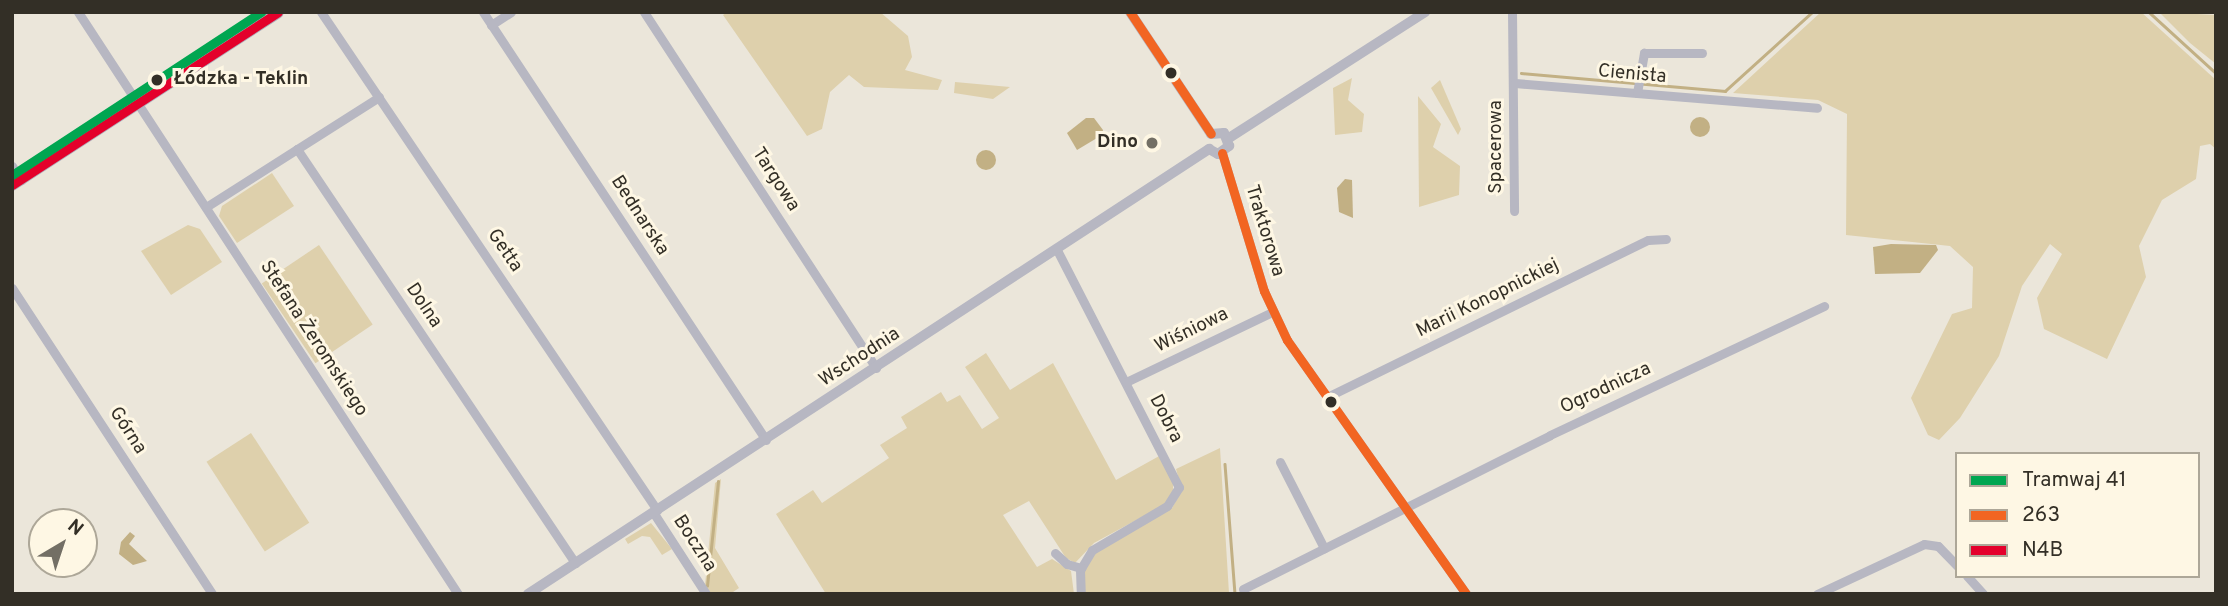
<!DOCTYPE html>
<html>
<head>
<meta charset="utf-8">
<style>
	body { margin:0 }
	#map { position:relative; width:2228px; height:606px; overflow:hidden; background:#ebe6da; font-family:Overpass,sans-serif }
	div>[style] { position:absolute }
	[style*='--x'] { left:calc(var(--x)*1px); top:calc(var(--y)*1px); width:calc(var(--w)*1px); rotate:calc(var(--a)*1deg) }
	.green>* { inset:0; background:#ded0ac; transform-origin:0 0 }
	.water>* { inset:0; background:#c2b084 }
	.round { border-radius:50% }
	.stream>* { height:2.5px; margin:-1.25px; padding:0 1.25px; transform-origin:1.25px; border-radius:1.25px; background:#c2b084 }
	.minor>* { height:9px; margin:-4.5px; padding:0 4.5px; transform-origin:4.5px; border-radius:4.5px; background:#b7b7c2 }
	.tertiary>* { height:10px; margin:-5px; padding:0 5px; transform-origin:5px; border-radius:5px; background:#b7b7c2 }
	.secondary>* { height:12px; margin:-6px; padding:0 6px; transform-origin:6px; border-radius:6px; background:#adaebb }
	.bus-1>* { height:9px; margin:-4.5px; padding:0 4.5px; transform-origin:4.5px; border-radius:4.5px; background:#f26522 }
	.bus-2>* { height:9px; margin:-4.5px; padding:0 4.5px; transform-origin:4.5px; border-radius:4.5px; background:#e4002b }
	.tram-1>* { height:9px; margin:-4.5px; padding:0 4.5px; transform-origin:4.5px; border-radius:4.5px; background:#00a651 }
	.dots>* { width:19px; height:19px; translate:-50% -50%; box-sizing:border-box; border:4px solid #fef7e4; border-radius:50% }
	span { translate:-50% -50%; white-space:nowrap; text-align:center; line-height:1.15; -webkit-text-stroke:6px #fef7e4; paint-order:stroke }
	.street-label { font-size:19px; color:#332f26 }
	.stop-label { font-size:19px; color:#332f26; font-weight:700 }
	.left { translate:0 -50%; text-align:left }
	.poi-label { font-size:19px; color:#332f26; font-weight:700 }
	.right { translate:-100% -50%; text-align:right }
	.frame { position:absolute; inset:0; border:14px solid #332f26; pointer-events:none }
	.legend { position:absolute; left:1955px; top:452px; width:245px; height:126px; box-sizing:border-box; background:#fef7e4; border:2px solid #ada798; margin:0; padding:9px 12px; list-style:none; font-size:21px; color:#332f26 }
	.legend li { display:flex; align-items:center; gap:14px; height:35px }
	.legend b { width:35px; border:2px solid #ada798 }
	.north { position:absolute; left:28px; top:508px; width:70px; height:70px; box-sizing:border-box; background:#fef7e4; border:2px solid #ada798; border-radius:50%; rotate:39deg; font-size:19px; font-weight:700; line-height:28px; text-align:center; color:#332f26 }
	.north::after { content:''; display:block; margin:auto; width:24px; height:32px; background:#736f65; clip-path:polygon(50% 0,100% 100%,50% 72%,0 100%) }
</style>
</head>
<body>
<div id="map">
	<div class="green">
		<div style="clip-path:polygon(727px 12px,880px 12px,908px 36px,912px 57px,905px 70px,942px 80px,938px 90px,864px 87px,849px 75px,830px 92px,822px 129px,807px 136px,723px 15px)"></div>
		<div style="clip-path:polygon(1821px 12px,2141px 12px,2216px 80px,2216px 149px,2210px 144px,2200px 146px,2196px 179px,2162px 200px,2139px 246px,2146px 277px,2107px 359px,2044px 329px,2037px 298px,2062px 254px,2050px 244px,2022px 286px,1999px 356px,1960px 418px,1939px 440px,1928px 435px,1911px 398px,1952px 314px,1972px 308px,1973px 267px,1950px 246px,1846px 235px,1847px 114px,1818px 100px,1733px 93px)"></div>
		<div style="clip-path:polygon(2159px 12px,2216px 15px,2216px 64px,2190px 43px)"></div>
		<div style="clip-path:polygon(1352px 78px,1348px 100px,1364px 114px,1362px 132px,1335px 135px,1333px 88px)"></div>
		<div style="clip-path:polygon(1440px 80px,1461px 129px,1458px 135px,1431px 88px)"></div>
		<div style="clip-path:polygon(955px 82px,1010px 87px,993px 99px,954px 93px)"></div>
		<div style="clip-path:polygon(1418px 96px,1441px 124px,1433px 147px,1460px 166px,1459px 195px,1419px 207px)"></div>
		<div style="clip-path:polygon(272px 173px,294px 206px,237px 243px,219px 216px,222px 206px)"></div>
		<div style="clip-path:polygon(188px 225px,200px 229px,222px 262px,171px 295px,141px 251px)"></div>
		<div style="left:319px;top:245px;width:96px;height:69px;rotate:56deg"></div>
		<div style="clip-path:polygon(986px 353px,1010px 390px,1053px 363px,1116px 480px,1161px 455px,1173px 482px,1173px 493px,1164px 505px,1094px 543px,1075px 563px,1066px 558px,1029px 501px,1003px 515px,1037px 567px,1052px 559px,1071px 571px,1074px 594px,826px 594px,776px 514px,813px 490px,822px 503px,889px 458px,880px 445px,907px 428px,901px 417px,941px 392px,947px 402px,960px 395px,982px 429px,999px 418px,965px 367px)"></div>
		<div style="left:251px;top:433px;width:107px;height:53px;rotate:57deg"></div>
		<div style="clip-path:polygon(1220px 448px,1229px 593px,1084px 594px,1082px 574px,1094px 553px,1172px 508px,1182px 490px,1176px 469px)"></div>
		<div style="clip-path:polygon(721px 479px,715px 548px,739px 588px,730px 594px,709px 594px,661px 517px,705px 585px,715px 483px)"></div>
		<div style="clip-path:polygon(651px 523px,672px 549px,662px 555px,650px 537px,642px 536px,628px 544px,625px 539px)"></div>
	</div>
	<div class="water">
		<div class="round" style="left:1690px;top:117px;width:20px;height:20px"></div>
		<div style="clip-path:polygon(1086px 118px,1094px 118px,1103px 130px,1102px 135px,1077px 150px,1067px 133px)"></div>
		<div class="round" style="left:976px;top:150px;width:20px;height:20px"></div>
		<div style="clip-path:polygon(1345px 179px,1352px 180px,1353px 218px,1339px 212px,1337px 188px)"></div>
		<div style="clip-path:polygon(1891px 244px,1936px 245px,1938px 250px,1920px 273px,1875px 274px,1873px 247px)"></div>
		<div style="clip-path:polygon(130px 532px,135px 536px,129px 544px,147px 561px,133px 565px,119px 554px,121px 542px)"></div>
	</div>
	<div class="stream">
		<div style="--x:2149;--y:12;--w:91;--a:42.3"></div>
		<div style="--x:1521;--y:73;--w:205;--a:5"></div>
		<div style="--x:1725;--y:91;--w:118;--a:-42.2"></div>
		<div style="--x:1225;--y:464;--w:130;--a:85.6"></div>
		<div style="--x:707;--y:586;--w:105;--a:-84"></div>
	</div>
	<div class="minor">
		<div style="--x:78;--y:12;--w:695;--a:56.86"></div>
		<div style="--x:321;--y:12;--w:601;--a:55.99"></div>
		<div style="--x:483;--y:12;--w:513;--a:56.53"></div>
		<div style="--x:644;--y:12;--w:425;--a:56.9"></div>
		<div style="--x:1512;--y:12;--w:199;--a:89.4"></div>
		<div style="--x:491;--y:25;--w:24;--a:-33"></div>
		<div style="--x:1515;--y:83;--w:303;--a:4.7"></div>
		<div style="--x:1637;--y:93;--w:41;--a:-80.1"></div>
		<div style="--x:1644;--y:53;--w:58;--a:0"></div>
		<div style="--x:379;--y:97;--w:97;--a:147.6"></div>
		<div style="--x:297;--y:149;--w:499;--a:56.1"></div>
		<div style="--x:1222;--y:153;--w:144;--a:73.1"></div>
		<div style="--x:1264;--y:291;--w:54;--a:64.9"></div>
		<div style="--x:1287;--y:340;--w:311;--a:54.8"></div>
		<div style="--x:12;--y:166;--w:17;--a:57"></div>
		<div style="--x:206;--y:207;--w:108;--a:-32.5"></div>
		<div style="--x:1057;--y:250;--w:267;--a:62.8"></div>
		<div style="--x:1179;--y:487;--w:22;--a:122"></div>
		<div style="--x:1167;--y:506;--w:87;--a:149.6"></div>
		<div style="--x:1092;--y:550;--w:23;--a:121"></div>
		<div style="--x:1080;--y:570;--w:24;--a:88"></div>
		<div style="--x:12;--y:288;--w:366;--a:56.8"></div>
		<div style="--x:1126;--y:382;--w:162;--a:-25.6"></div>
		<div style="--x:1327;--y:397;--w:357;--a:-26.1"></div>
		<div style="--x:1648;--y:240;--w:18;--a:-3"></div>
		<div style="--x:1280;--y:462;--w:97;--a:62.9"></div>
		<div style="--x:653;--y:512;--w:98;--a:57.1"></div>
		<div style="--x:1055;--y:553;--w:16;--a:43"></div>
		<div style="--x:1067;--y:564;--w:15;--a:16"></div>
		<div style="--x:1967;--y:576;--w:24;--a:48"></div>
		<div style="--x:1243;--y:589;--w:343;--a:-26.6"></div>
		<div style="--x:1550;--y:435;--w:303;--a:-25.2"></div>
		<div style="--x:1817;--y:594;--w:118;--a:-25"></div>
		<div style="--x:1924;--y:544;--w:14;--a:8"></div>
		<div style="--x:1938;--y:546;--w:28;--a:46"></div>
	</div>
	<div class="tertiary">
		<div style="--x:1130;--y:12;--w:146;--a:56.4"></div>
		<div style="--x:1229;--y:138;--w:233;--a:-32.7"></div>
		<div style="--x:1209;--y:149;--w:10;--a:29"></div>
		<div style="--x:1218;--y:154;--w:14;--a:-36"></div>
		<div style="--x:1229;--y:146;--w:14;--a:-111"></div>
		<div style="--x:1224;--y:133;--w:13;--a:176"></div>
		<div style="--x:528;--y:594;--w:814;--a:-33.16"></div>
	</div>
	<div class="secondary">
		<div style="--x:12;--y:185;--w:317;--a:-33"></div>
	</div>
	<div class="bus-1">
		<div style="--x:1130;--y:12;--w:146;--a:56.4"></div>
		<div style="--x:1222;--y:153;--w:144;--a:73.1"></div>
		<div style="--x:1264;--y:291;--w:54;--a:64.9"></div>
		<div style="--x:1287;--y:340;--w:311;--a:54.8"></div>
	</div>
	<div class="bus-2">
		<div style="--x:12;--y:185;--w:317;--a:-33"></div>
	</div>
	<div class="tram-1">
		<div style="--x:12;--y:175;--w:298;--a:-33.2"></div>
	</div>
	<div class="dots">
		<div style="left:1171px;top:73px;background:#332f26"></div>
		<div style="left:157px;top:80px;background:#332f26"></div>
		<div style="left:1152px;top:143px;background:#736f65"></div>
		<div style="left:1331px;top:402px;background:#332f26"></div>
	</div>
	<div class="street-label">
		<span style="left:1632px;top:75px;rotate:5deg">Cienista</span>
		<span style="left:1497px;top:147px;rotate:-90deg">Spacerowa</span>
		<span style="left:775px;top:180px;rotate:57deg">Targowa</span>
		<span style="left:639px;top:216px;rotate:57deg">Bednarska</span>
		<span style="left:1264px;top:231px;rotate:73deg">Traktorowa</span>
		<span style="left:504px;top:251px;rotate:56deg">Getta</span>
		<span style="left:1488px;top:299px;rotate:-26deg">Marii Konopnickiej</span>
		<span style="left:423px;top:306px;rotate:56deg">Dolna</span>
		<span style="left:1192px;top:331px;rotate:-26deg">Wiśniowa</span>
		<span style="left:313px;top:339px;rotate:57deg">Stefana Żeromskiego</span>
		<span style="left:860px;top:358px;rotate:-33deg">Wschodnia</span>
		<span style="left:1606px;top:389px;rotate:-25deg">Ogrodnicza</span>
		<span style="left:1165px;top:419px;rotate:63deg">Dobra</span>
		<span style="left:127px;top:431px;rotate:57deg">Górna</span>
		<span style="left:694px;top:544px;rotate:57deg">Boczna</span>
	</div>
	<div class="stop-label">
		<span class="left" style="left:174px;top:80px">Łódzka - Teklin</span>
	</div>
	<div class="poi-label">
		<span class="right" style="left:1138px;top:143px">Dino</span>
	</div>
	<div class="frame"></div>
	<ul class="legend">
	<li><b style="height:9px;background:#00a651"></b>Tramwaj 41</li>
	<li><b style="height:9px;background:#f26522"></b>263</li>
	<li><b style="height:9px;background:#e4002b"></b>N4B</li>
	</ul>
	<div class="north">N</div>
</div>
</body>
</html>
